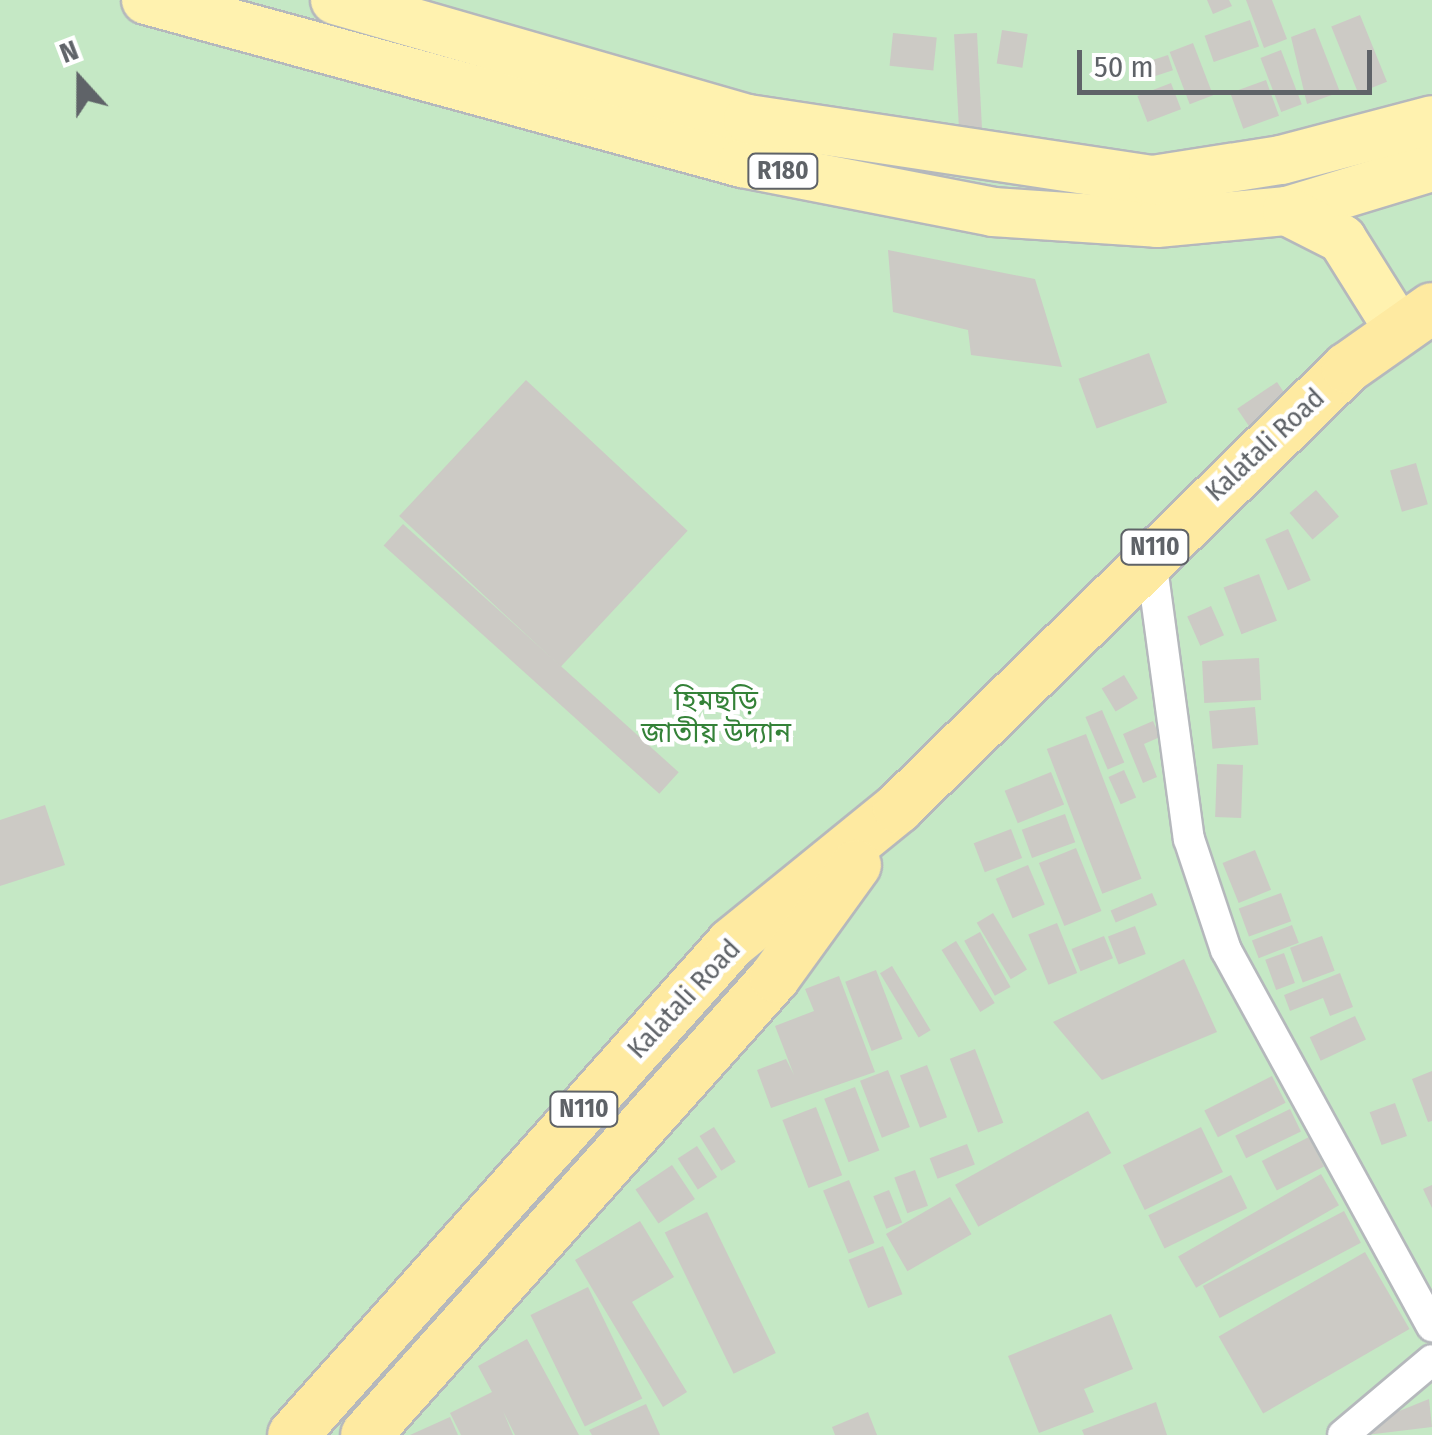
<!DOCTYPE html>
<html>
<head>
<meta charset="utf-8">
<style>
	body { margin:0 }
	#map { position:relative; width:1432px; height:1435px; overflow:hidden; background:#f1efe8; font-family:"Fira Sans Condensed","Noto Sans Bengali",sans-serif }
	div>[style] { position:absolute }
	[style*='--x'] { left:calc(var(--x)*1px); top:calc(var(--y)*1px); width:calc(var(--w)*1px); rotate:calc(var(--a)*1deg) }
	.green>* { inset:0; background:#c5e8c5; transform-origin:0 0 }
	.building>* { inset:0; background:#cccac5; transform-origin:0 0 }
	.roads { filter:drop-shadow(2px 0 #b5b8bc) drop-shadow(-2px 0 #b5b8bc) drop-shadow(0 2px #b5b8bc) drop-shadow(0 -2px #b5b8bc) }
	.minor>* { height:30px; margin:-15px; padding:0 15px; transform-origin:15px; border-radius:15px; background:#fff }
	.primary>* { height:48px; margin:-24px; padding:0 24px; transform-origin:24px; border-radius:24px; background:#fff2af }
	.trunk>* { height:50px; margin:-25px; padding:0 25px; transform-origin:25px; border-radius:25px; background:#feeaa1 }
	span { translate:-50% -50%; white-space:nowrap; text-align:center; line-height:1.15; -webkit-text-stroke:9px #fff; paint-order:stroke }
	.shield-label span { padding:2px 8px; background:#fff; border:2px solid; border-radius:8px; -webkit-text-stroke-width:0 }
	.shield-label { font-size:25px; color:#5f6368; font-weight:700 }
	.street-label { font-size:28px; color:#5f6368 }
	.park-label { font-size:28px; color:#348238 }
	.north { position:absolute; left:30px; top:30px; width:100px; height:100px; -webkit-text-stroke:8px #fff; paint-order:stroke; rotate:339deg; font-size:28px; font-weight:700; line-height:40px; text-align:center; color:#5f6368 }
	.north::after { content:''; display:block; margin:auto; width:35px; height:45px; background:#5f6368; clip-path:polygon(50% 0,100% 100%,50% 72%,0 100%) }
	.scale { position:absolute; left:1077px; top:50px; width:295px; height:45px; box-sizing:border-box; border:5px solid #5f6368; border-top:0; padding-left:12px; font-size:30px; line-height:35px; white-space:nowrap; color:#5f6368; -webkit-text-stroke:8px #fff; paint-order:stroke }
</style>
</head>
<body>
<div id="map">
	<div class="green">
		<div style="left:0;top:0;width:1432px;height:1435px"></div>
	</div>
	<div class="building">
		<div style="clip-path:polygon(1207px 0,1229px 0,1232px 6px,1213px 14px)"></div>
		<div style="clip-path:polygon(1246px 0,1272px 0,1287px 39px,1264px 48px)"></div>
		<div style="left:1360px;top:15px;width:72px;height:31px;rotate:68deg"></div>
		<div style="left:1250px;top:20px;width:28px;height:48px;rotate:71deg"></div>
		<div style="clip-path:polygon(1315px 28px,1340px 92px,1307px 104px,1291px 37px)"></div>
		<div style="left:1002px;top:30px;width:26px;height:34px;rotate:9deg"></div>
		<div style="left:893px;top:33px;width:44px;height:33px;rotate:6deg"></div>
		<div style="left:977px;top:33px;width:109px;height:23px;rotate:87deg"></div>
		<div style="left:1193px;top:43px;width:56px;height:25px;rotate:69deg"></div>
		<div style="left:1281px;top:50px;width:58px;height:22px;rotate:69deg"></div>
		<div style="left:1168px;top:55px;width:16px;height:29px;rotate:72deg"></div>
		<div style="left:1266px;top:80px;width:38px;height:38px;rotate:70deg"></div>
		<div style="left:1171px;top:83px;width:28px;height:36px;rotate:69deg"></div>
		<div style="clip-path:polygon(888px 250px,1035px 279px,1062px 367px,971px 355px,968px 330px,893px 312px)"></div>
		<div style="left:1149px;top:353px;width:53px;height:75px;rotate:70deg"></div>
		<div style="left:526px;top:380px;width:221px;height:186px;rotate:43deg"></div>
		<div style="left:1277px;top:382px;width:22px;height:48px;rotate:56deg"></div>
		<div style="left:1416px;top:463px;width:43px;height:27px;rotate:74deg"></div>
		<div style="left:1316px;top:490px;width:35px;height:35px;rotate:49deg"></div>
		<div style="left:403px;top:524px;width:371px;height:29px;rotate:42deg"></div>
		<div style="left:1288px;top:529px;width:56px;height:25px;rotate:66deg"></div>
		<div style="left:1259px;top:574px;width:50px;height:38px;rotate:69deg"></div>
		<div style="left:1211px;top:606px;width:32px;height:26px;rotate:66deg"></div>
		<div style="left:1259px;top:658px;width:42px;height:57px;rotate:87deg"></div>
		<div style="left:1124px;top:675px;width:27px;height:26px;rotate:59deg"></div>
		<div style="left:1255px;top:707px;width:38px;height:46px;rotate:85deg"></div>
		<div style="left:1102px;top:710px;width:57px;height:18px;rotate:67deg"></div>
		<div style="clip-path:polygon(1153px 721px,1160px 737px,1144px 744px,1157px 777px,1143px 783px,1123px 734px)"></div>
		<div style="left:1086px;top:734px;width:155px;height:42px;rotate:69deg"></div>
		<div style="left:1217px;top:764px;width:26px;height:53px;rotate:2deg"></div>
		<div style="left:1124px;top:770px;width:30px;height:17px;rotate:66deg"></div>
		<div style="left:1051px;top:772px;width:35px;height:50px;rotate:68deg"></div>
		<div style="clip-path:polygon(45px 805px,65px 865px,0 886px,0 820px)"></div>
		<div style="left:1065px;top:814px;width:30px;height:46px;rotate:70deg"></div>
		<div style="left:1011px;top:829px;width:31px;height:40px;rotate:69deg"></div>
		<div style="left:1076px;top:848px;width:68px;height:40px;rotate:68deg"></div>
		<div style="left:1255px;top:850px;width:43px;height:35px;rotate:68deg"></div>
		<div style="left:1028px;top:865px;width:43px;height:35px;rotate:67deg"></div>
		<div style="left:1152px;top:893px;width:13px;height:45px;rotate:67deg"></div>
		<div style="left:1281px;top:893px;width:30px;height:45px;rotate:70deg"></div>
		<div style="left:993px;top:913px;width:66px;height:19px;rotate:59deg"></div>
		<div style="left:1057px;top:923px;width:54px;height:31px;rotate:68deg"></div>
		<div style="left:1292px;top:925px;width:19px;height:43px;rotate:69deg"></div>
		<div style="left:1135px;top:926px;width:30px;height:29px;rotate:69deg"></div>
		<div style="left:980px;top:932px;width:63px;height:18px;rotate:61deg"></div>
		<div style="left:1104px;top:936px;width:24px;height:35px;rotate:68deg"></div>
		<div style="left:1322px;top:936px;width:37px;height:34px;rotate:70deg"></div>
		<div style="left:956px;top:941px;width:73px;height:17px;rotate:58deg"></div>
		<div style="left:1284px;top:953px;width:32px;height:20px;rotate:70deg"></div>
		<div style="clip-path:polygon(1184px 959px,1217px 1032px,1102px 1080px,1053px 1022px)"></div>
		<div style="left:892px;top:966px;width:75px;height:14px;rotate:59deg"></div>
		<div style="left:876px;top:970px;width:74px;height:33px;rotate:69deg"></div>
		<div style="clip-path:polygon(1340px 973px,1353px 1007px,1330px 1016px,1323px 998px,1290px 1011px,1284px 995px)"></div>
		<div style="clip-path:polygon(839px 976px,875px 1072px,771px 1108px,757px 1070px,786px 1059px,794px 1075px,775px 1026px,814px 1011px,805px 989px)"></div>
		<div style="left:1355px;top:1016px;width:26px;height:50px;rotate:65deg"></div>
		<div style="left:975px;top:1049px;width:79px;height:27px;rotate:69deg"></div>
		<div style="left:927px;top:1065px;width:56px;height:29px;rotate:69deg"></div>
		<div style="left:888px;top:1070px;width:61px;height:30px;rotate:69deg"></div>
		<div style="clip-path:polygon(1432px 1071px,1432px 1121px,1428px 1122px,1412px 1079px)"></div>
		<div style="left:1272px;top:1076px;width:30px;height:76px;rotate:63deg"></div>
		<div style="left:855px;top:1087px;width:68px;height:33px;rotate:69deg"></div>
		<div style="left:1395px;top:1103px;width:35px;height:27px;rotate:70deg"></div>
		<div style="left:816px;top:1107px;width:73px;height:36px;rotate:69deg"></div>
		<div style="left:1290px;top:1109px;width:25px;height:61px;rotate:64deg"></div>
		<div style="left:1088px;top:1111px;width:48px;height:152px;rotate:61deg"></div>
		<div style="left:714px;top:1127px;width:41px;height:17px;rotate:58deg"></div>
		<div style="left:1201px;top:1127px;width:50px;height:87px;rotate:64deg"></div>
		<div style="left:1309px;top:1137px;width:33px;height:53px;rotate:63deg"></div>
		<div style="left:967px;top:1144px;width:22px;height:40px;rotate:69deg"></div>
		<div style="left:697px;top:1146px;width:37px;height:23px;rotate:57deg"></div>
		<div style="left:672px;top:1165px;width:41px;height:44px;rotate:56deg"></div>
		<div style="left:915px;top:1170px;width:38px;height:22px;rotate:70deg"></div>
		<div style="left:1321px;top:1174px;width:36px;height:165px;rotate:60deg"></div>
		<div style="left:1231px;top:1175px;width:37px;height:92px;rotate:64deg"></div>
		<div style="left:849px;top:1180px;width:68px;height:28px;rotate:68deg"></div>
		<div style="clip-path:polygon(1432px 1185px,1432px 1208px,1423px 1189px)"></div>
		<div style="left:889px;top:1190px;width:35px;height:17px;rotate:68deg"></div>
		<div style="left:950px;top:1197px;width:43px;height:74px;rotate:60deg"></div>
		<div style="left:1344px;top:1211px;width:36px;height:160px;rotate:62deg"></div>
		<div style="left:707px;top:1212px;width:157px;height:47px;rotate:64deg"></div>
		<div style="clip-path:polygon(640px 1221px,674px 1277px,632px 1302px,687px 1392px,663px 1407px,575px 1260px)"></div>
		<div style="left:883px;top:1246px;width:52px;height:37px;rotate:68deg"></div>
		<div style="left:1365px;top:1252px;width:89px;height:169px;rotate:60deg"></div>
		<div style="left:588px;top:1287px;width:124px;height:64px;rotate:64deg"></div>
		<div style="clip-path:polygon(1111px 1314px,1133px 1369px,1084px 1389px,1094px 1412px,1039px 1433px,1008px 1356px)"></div>
		<div style="clip-path:polygon(527px 1339px,579px 1435px,515px 1435px,503px 1411px,513px 1435px,461px 1435px,450px 1413px,492px 1392px,478px 1366px)"></div>
		<div style="clip-path:polygon(1429px 1399px,1432px 1427px,1366px 1435px,1362px 1426px)"></div>
		<div style="clip-path:polygon(1156px 1402px,1167px 1435px,1084px 1435px,1082px 1430px)"></div>
		<div style="clip-path:polygon(646px 1404px,660px 1435px,592px 1435px,589px 1430px)"></div>
		<div style="clip-path:polygon(868px 1412px,877px 1435px,835px 1435px,832px 1427px)"></div>
		<div style="clip-path:polygon(450px 1417px,458px 1435px,410px 1435px)"></div>
	</div>
	<div class="roads">
		<div class="minor">
			<div style="--x:1150;--y:552;--w:290;--a:82.3"></div>
			<div style="--x:1189;--y:839;--w:117;--a:71.6"></div>
			<div style="--x:1226;--y:950;--w:429;--a:61.3"></div>
			<div style="--x:1343;--y:1435;--w:116;--a:-40.1"></div>
		</div>
		<div class="primary">
			<div style="--x:146;--y:0;--w:618;--a:15.3"></div>
			<div style="--x:742;--y:163;--w:256;--a:11"></div>
			<div style="--x:993;--y:212;--w:164;--a:3.8"></div>
			<div style="--x:1157;--y:223;--w:131;--a:-5.3"></div>
			<div style="--x:1287;--y:211;--w:152;--a:-16.9"></div>
			<div style="--x:335;--y:0;--w:430;--a:16.1"></div>
			<div style="--x:748;--y:119;--w:410;--a:8.6"></div>
			<div style="--x:1153;--y:180;--w:130;--a:-8.9"></div>
			<div style="--x:1281;--y:160;--w:156;--a:-14.8"></div>
			<div style="--x:1287;--y:211;--w:62;--a:27"></div>
			<div style="--x:1342;--y:239;--w:107;--a:57.9"></div>
		</div>
		<div class="trunk">
			<div style="--x:293;--y:1435;--w:659;--a:-48.26"></div>
			<div style="--x:732;--y:943;--w:214;--a:-39.1"></div>
			<div style="--x:898;--y:808;--w:629;--a:-44.42"></div>
			<div style="--x:1347;--y:368;--w:104;--a:-35.2"></div>
			<div style="--x:366;--y:1435;--w:614;--a:-48.23"></div>
			<div style="--x:775;--y:977;--w:138;--a:-54.1"></div>
		</div>
	</div>
	<div class="shield-label">
		<span style="left:783px;top:171px">R180</span>
		<span style="left:1155px;top:547px">N110</span>
		<span style="left:584px;top:1109px">N110</span>
	</div>
	<div class="street-label">
		<span style="left:1265px;top:445px;rotate:-43deg">Kalatali Road</span>
		<span style="left:684px;top:999px;rotate:-47deg">Kalatali Road</span>
	</div>
	<div class="park-label">
		<span style="left:716px;top:717px">হিমছড়ি<br>জাতীয় উদ্যান</span>
	</div>
	<div class="north">N</div>
	<div class="scale">50 m</div>
</div>
</body>
</html>
